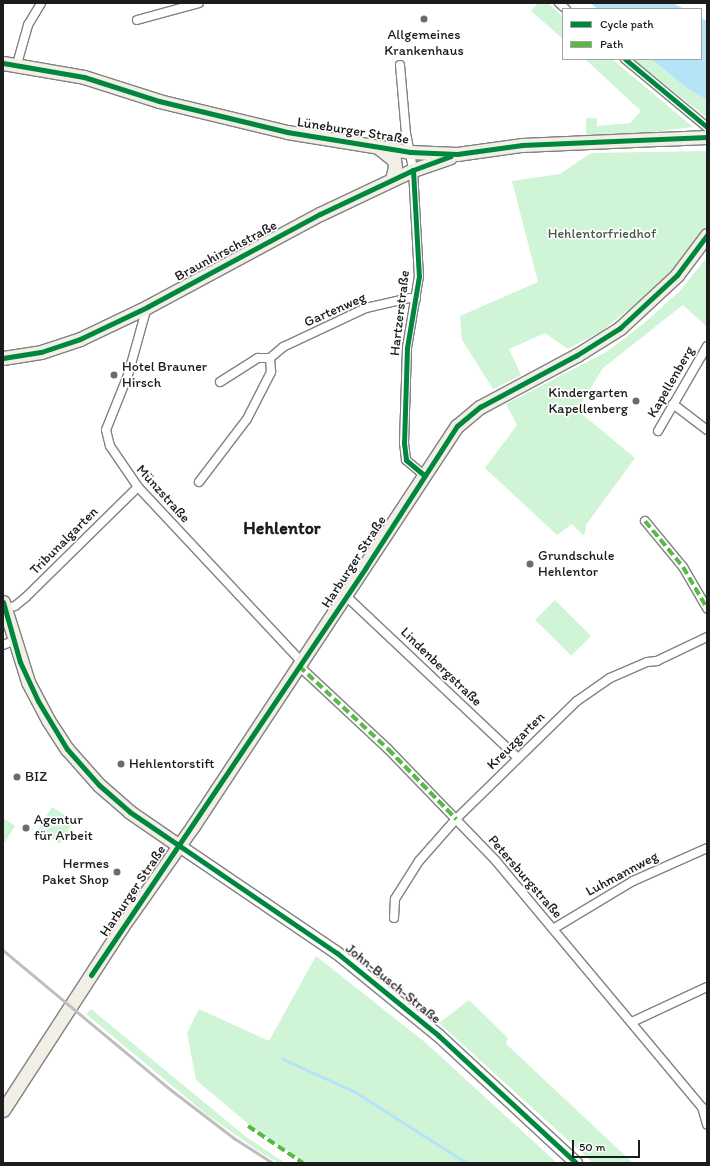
<!DOCTYPE html>
<html>
<head>
<meta charset="utf-8">
<style>
	body { margin:0 }
	#map { position:relative; width:710px; height:1166px; overflow:hidden; background:#fff; font-family:Itim,sans-serif }
	div>[style] { position:absolute }
	[style*='--x'] { left:calc(var(--x)*1px); top:calc(var(--y)*1px); width:calc(var(--w)*1px); rotate:calc(var(--a)*1deg) }
	.green>* { inset:0; background:#cff4d6; transform-origin:0 0 }
	.water>* { inset:0; background:#b5e4f9 }
	.stream>* { height:2.5px; margin:-1.25px; padding:0 1.25px; transform-origin:1.25px; border-radius:1.25px; background:#b5e4f9 }
	.roads { filter:drop-shadow(1px 0 #828282) drop-shadow(-1px 0 #828282) drop-shadow(0 1px #828282) drop-shadow(0 -1px #828282) }
	.minor>* { height:8px; margin:-4px; padding:0 4px; transform-origin:4px; border-radius:4px; background:#fff }
	.secondary>* { height:12px; margin:-6px; padding:0 6px; transform-origin:6px; border-radius:6px; background:#fff }
	.primary>* { height:13px; margin:-6.5px; padding:0 6.5px; transform-origin:6.5px; border-radius:6.5px; background:#f2efe6 }
	.rail>* { height:2.5px; margin:-1.25px; padding:0 1.25px; transform-origin:1.25px; border-radius:1.25px; background:#bebebe }
	.quiet>* { height:4px; margin-top:-2px; transform-origin:0; background:repeating-linear-gradient(90deg,#58b947 0 8px,transparent 0 12px) }
	.cycleway>* { height:5px; margin:-2.5px; padding:0 2.5px; transform-origin:2.5px; border-radius:2.5px; background:#00873e }
	.dots>* { width:11px; height:11px; translate:-50% -50%; box-sizing:border-box; border:2px solid #fff; border-radius:50% }
	span { translate:-50% -50%; white-space:nowrap; text-align:center; line-height:1.15; -webkit-text-stroke:3.5px #fff; paint-order:stroke }
	.poi-label { font-size:14px; color:#1c1c1c }
	.left { translate:0 -50%; text-align:left }
	.right { translate:-100% -50%; text-align:right }
	.street-label { font-size:14px; color:#1c1c1c }
	.park-label { font-size:14px; color:#465a4a }
	.district-label { font-size:18px; color:#1c1c1c; font-weight:700 }
	.frame { position:absolute; inset:0; border:4px solid #1c1c1c; pointer-events:none }
	.legend { position:absolute; left:562px; top:8px; width:140px; height:52px; box-sizing:border-box; background:#fff; border:1px solid #a4a4a4; margin:0; padding:5px 7px; list-style:none; font-size:12px; color:#1c1c1c }
	.legend li { display:flex; align-items:center; gap:8px; height:20px }
	.legend b { width:20px; border:1px solid #a4a4a4 }
	.scale { position:absolute; left:572px; top:1140px; width:68px; height:18px; box-sizing:border-box; border:2px solid #1c1c1c; border-top:0; padding-left:5px; font-size:12px; line-height:14px; white-space:nowrap; color:#1c1c1c; -webkit-text-stroke:3px #fff; paint-order:stroke }
</style>
</head>
<body>
<div id="map">
	<div class="green">
		<div style="clip-path:polygon(538px 3px,548px 3px,563px 17px,563px 39px,531px 11px)"></div>
		<div style="clip-path:polygon(585px 59px,612px 59px,693px 127px,635px 134px,586px 135px,586px 118px,597px 118px,597px 126px,630px 123px,641px 111px)"></div>
		<div style="clip-path:polygon(633px 59px,651px 59px,688px 89px,707px 100px,707px 118px)"></div>
		<div style="clip-path:polygon(707px 151px,707px 225px,675px 267px,637px 303px,600px 332px,568px 349px,545px 333px,509px 349px,521px 375px,493px 389px,462px 340px,460px 316px,538px 282px,512px 181px,560px 174px,591px 153px)"></div>
		<div style="clip-path:polygon(707px 257px,707px 327px,683px 305px,603px 368px,577px 410px,635px 458px,586px 525px,585px 533px,583px 535px,572px 524px,557px 535px,485px 468px,517px 425px,506px 404px,608px 351px,643px 324px,680px 291px)"></div>
		<div style="left:555px;top:600px;width:51px;height:28px;rotate:45deg"></div>
		<div style="left:52px;top:807px;width:26px;height:27px;rotate:32deg"></div>
		<div style="clip-path:polygon(3px 818px,15px 826px,3px 845px)"></div>
		<div style="clip-path:polygon(316px 956px,426px 1043px,557px 1163px,306px 1163px,253px 1128px,196px 1080px,187px 1033px,199px 1009px,269px 1041px)"></div>
		<div style="clip-path:polygon(469px 1000px,508px 1038px,506px 1044px,633px 1163px,593px 1163px,439px 1023px)"></div>
		<div style="clip-path:polygon(91px 1009px,245px 1136px,285px 1163px,279px 1163px,260px 1152px,206px 1114px,86px 1014px)"></div>
	</div>
	<div class="water">
		<div style="clip-path:polygon(591px 3px,673px 3px,684px 9px,597px 9px)"></div>
		<div style="clip-path:polygon(701px 18px,707px 21px,707px 100px,688px 89px,651px 59px,701px 59px)"></div>
	</div>
	<div class="stream">
		<div style="--x:283;--y:1059;--w:78;--a:24.3"></div>
		<div style="--x:354;--y:1091;--w:134;--a:32.5"></div>
	</div>
	<div class="roads">
		<div class="minor">
			<div style="--x:559;--y:3;--w:9;--a:41"></div>
			<div style="--x:137;--y:20;--w:64;--a:-15.3"></div>
			<div style="--x:625;--y:59;--w:107;--a:39.7"></div>
			<div style="--x:17;--y:64;--w:41;--a:-74.2"></div>
			<div style="--x:28;--y:25;--w:26;--a:-59"></div>
			<div style="--x:400;--y:65;--w:68;--a:85"></div>
			<div style="--x:406;--y:133;--w:38;--a:79"></div>
			<div style="--x:413;--y:170;--w:106;--a:86.8"></div>
			<div style="--x:419;--y:276;--w:73;--a:99.5"></div>
			<div style="--x:407;--y:348;--w:95;--a:91.8"></div>
			<div style="--x:404;--y:443;--w:17;--a:83"></div>
			<div style="--x:406;--y:460;--w:23;--a:40"></div>
			<div style="--x:147;--y:307;--w:71;--a:105.6"></div>
			<div style="--x:128;--y:375;--w:59;--a:111.8"></div>
			<div style="--x:106;--y:430;--w:16;--a:76"></div>
			<div style="--x:110;--y:446;--w:50;--a:55.7"></div>
			<div style="--x:138;--y:487;--w:240;--a:46.9"></div>
			<div style="--x:220;--y:382;--w:45;--a:-32.3"></div>
			<div style="--x:258;--y:358;--w:12;--a:0"></div>
			<div style="--x:270;--y:358;--w:17;--a:-40"></div>
			<div style="--x:283;--y:347;--w:92;--a:-25.2"></div>
			<div style="--x:366;--y:308;--w:44;--a:-13.1"></div>
			<div style="--x:409;--y:298;--w:7;--a:8"></div>
			<div style="--x:673;--y:404;--w:43;--a:37.4"></div>
			<div style="--x:658;--y:431;--w:98;--a:-60"></div>
			<div style="--x:199;--y:482;--w:79;--a:-52.7"></div>
			<div style="--x:247;--y:419;--w:53;--a:-62.9"></div>
			<div style="--x:271;--y:372;--w:14;--a:-94"></div>
			<div style="--x:645;--y:521;--w:60;--a:50.4"></div>
			<div style="--x:683;--y:567;--w:48;--a:59.7"></div>
			<div style="--x:346;--y:596;--w:236;--a:43.3"></div>
			<div style="--x:4;--y:608;--w:11;--a:-10"></div>
			<div style="--x:15;--y:606;--w:14;--a:-39"></div>
			<div style="--x:26;--y:597;--w:157;--a:-44.5"></div>
			<div style="--x:3;--y:645;--w:11;--a:-22"></div>
			<div style="--x:299;--y:666;--w:122;--a:43"></div>
			<div style="--x:388;--y:749;--w:156;--a:46"></div>
			<div style="--x:496;--y:861;--w:321;--a:50.1"></div>
			<div style="--x:702;--y:1107;--w:18;--a:74"></div>
			<div style="--x:394;--y:918;--w:19;--a:-87"></div>
			<div style="--x:395;--y:899;--w:45;--a:-57.7"></div>
			<div style="--x:419;--y:861;--w:56;--a:-48.6"></div>
			<div style="--x:456;--y:819;--w:169;--a:-44.3"></div>
			<div style="--x:577;--y:701;--w:40;--a:-34.9"></div>
			<div style="--x:610;--y:678;--w:40;--a:-23.4"></div>
			<div style="--x:647;--y:662;--w:10;--a:-6"></div>
			<div style="--x:657;--y:661;--w:55;--a:-25.6"></div>
			<div style="--x:553;--y:929;--w:93;--a:-31"></div>
			<div style="--x:633;--y:881;--w:81;--a:-24"></div>
			<div style="--x:632;--y:1022;--w:83;--a:-25"></div>
		</div>
		<div class="secondary">
			<div style="--x:178;--y:845;--w:192;--a:34.2"></div>
			<div style="--x:337;--y:953;--w:130;--a:39.1"></div>
			<div style="--x:438;--y:1035;--w:188;--a:42.8"></div>
		</div>
		<div class="primary">
			<div style="--x:3;--y:63;--w:82;--a:9.8"></div>
			<div style="--x:84;--y:77;--w:79;--a:17.7"></div>
			<div style="--x:159;--y:101;--w:132;--a:13.6"></div>
			<div style="--x:287;--y:132;--w:125;--a:9.2"></div>
			<div style="--x:410;--y:152;--w:47;--a:2.4"></div>
			<div style="--x:457;--y:154;--w:66;--a:-7.9"></div>
			<div style="--x:522;--y:145;--w:185;--a:-2.5"></div>
			<div style="--x:380;--y:149;--w:18;--a:38"></div>
			<div style="--x:394;--y:160;--w:7;--a:82"></div>
			<div style="--x:395;--y:167;--w:12;--a:104"></div>
			<div style="--x:3;--y:358;--w:38;--a:-9"></div>
			<div style="--x:41;--y:352;--w:41;--a:-18.4"></div>
			<div style="--x:80;--y:339;--w:74;--a:-25.5"></div>
			<div style="--x:147;--y:307;--w:196;--a:-28.3"></div>
			<div style="--x:320;--y:214;--w:103;--a:-25.3"></div>
			<div style="--x:413;--y:170;--w:39;--a:-19"></div>
			<div style="--x:3;--y:602;--w:84;--a:72.6"></div>
			<div style="--x:28;--y:682;--w:43;--a:62.2"></div>
			<div style="--x:48;--y:720;--w:35;--a:57"></div>
			<div style="--x:67;--y:749;--w:48;--a:48.4"></div>
			<div style="--x:99;--y:785;--w:41;--a:41.1"></div>
			<div style="--x:130;--y:812;--w:58;--a:34.5"></div>
			<div style="--x:3;--y:1110;--w:217;--a:-57"></div>
			<div style="--x:121;--y:928;--w:125;--a:-54.8"></div>
			<div style="--x:193;--y:826;--w:479;--a:-56.6"></div>
			<div style="--x:457;--y:426;--w:30;--a:-40"></div>
			<div style="--x:480;--y:407;--w:110;--a:-28.2"></div>
			<div style="--x:577;--y:355;--w:51;--a:-32.1"></div>
			<div style="--x:620;--y:328;--w:78;--a:-42.9"></div>
			<div style="--x:677;--y:275;--w:50;--a:-53.1"></div>
		</div>
	</div>
	<div class="rail">
		<div style="--x:3;--y:950;--w:217;--a:39.8"></div>
		<div style="--x:170;--y:1089;--w:81;--a:37.4"></div>
		<div style="--x:234;--y:1138;--w:46;--a:32.7"></div>
	</div>
	<div class="quiet">
		<div style="--x:645;--y:521;--w:60;--a:50.4"></div>
		<div style="--x:683;--y:567;--w:48;--a:59.7"></div>
		<div style="--x:299;--y:666;--w:122;--a:43"></div>
		<div style="--x:388;--y:749;--w:98;--a:45.8"></div>
		<div style="--x:248;--y:1126;--w:66;--a:33.9"></div>
	</div>
	<div class="cycleway">
		<div style="--x:625;--y:59;--w:107;--a:39.7"></div>
		<div style="--x:3;--y:63;--w:82;--a:9.8"></div>
		<div style="--x:84;--y:77;--w:79;--a:17.7"></div>
		<div style="--x:159;--y:101;--w:132;--a:13.6"></div>
		<div style="--x:287;--y:132;--w:125;--a:9.2"></div>
		<div style="--x:410;--y:152;--w:47;--a:2.4"></div>
		<div style="--x:457;--y:154;--w:66;--a:-7.9"></div>
		<div style="--x:522;--y:145;--w:185;--a:-2.5"></div>
		<div style="--x:413;--y:170;--w:106;--a:86.8"></div>
		<div style="--x:419;--y:276;--w:73;--a:99.5"></div>
		<div style="--x:407;--y:348;--w:95;--a:91.8"></div>
		<div style="--x:404;--y:443;--w:17;--a:83"></div>
		<div style="--x:406;--y:460;--w:23;--a:40"></div>
		<div style="--x:3;--y:358;--w:38;--a:-9"></div>
		<div style="--x:41;--y:352;--w:41;--a:-18.4"></div>
		<div style="--x:80;--y:339;--w:74;--a:-25.5"></div>
		<div style="--x:147;--y:307;--w:196;--a:-28.3"></div>
		<div style="--x:320;--y:214;--w:103;--a:-25.3"></div>
		<div style="--x:413;--y:170;--w:40;--a:-20.2"></div>
		<div style="--x:3;--y:602;--w:62;--a:74.2"></div>
		<div style="--x:20;--y:662;--w:43;--a:65.2"></div>
		<div style="--x:38;--y:701;--w:56;--a:58.9"></div>
		<div style="--x:67;--y:749;--w:48;--a:48.4"></div>
		<div style="--x:99;--y:785;--w:41;--a:41.1"></div>
		<div style="--x:130;--y:812;--w:250;--a:34.3"></div>
		<div style="--x:337;--y:953;--w:130;--a:39.1"></div>
		<div style="--x:438;--y:1035;--w:188;--a:42.8"></div>
		<div style="--x:91;--y:975;--w:492;--a:-56"></div>
		<div style="--x:366;--y:567;--w:168;--a:-57.2"></div>
		<div style="--x:457;--y:426;--w:30;--a:-40"></div>
		<div style="--x:480;--y:407;--w:110;--a:-28.2"></div>
		<div style="--x:577;--y:355;--w:51;--a:-32.1"></div>
		<div style="--x:620;--y:328;--w:78;--a:-42.9"></div>
		<div style="--x:677;--y:275;--w:50;--a:-53.1"></div>
	</div>
	<div class="dots">
		<div style="left:424px;top:19px;background:#6b6b6b"></div>
		<div style="left:114px;top:375px;background:#6b6b6b"></div>
		<div style="left:636px;top:401px;background:#6b6b6b"></div>
		<div style="left:530px;top:564px;background:#6b6b6b"></div>
		<div style="left:121px;top:764px;background:#6b6b6b"></div>
		<div style="left:17px;top:777px;background:#6b6b6b"></div>
		<div style="left:26px;top:828px;background:#6b6b6b"></div>
		<div style="left:117px;top:872px;background:#6b6b6b"></div>
	</div>
	<div class="poi-label">
		<span style="left:424px;top:43px">Allgemeines<br>Krankenhaus</span>
		<span class="left" style="left:122px;top:375px">Hotel Brauner<br>Hirsch</span>
		<span class="right" style="left:628px;top:401px">Kindergarten<br>Kapellenberg</span>
		<span class="left" style="left:538px;top:564px">Grundschule<br>Hehlentor</span>
		<span class="left" style="left:129px;top:764px">Hehlentorstift</span>
		<span class="left" style="left:25px;top:777px">BIZ</span>
		<span class="left" style="left:34px;top:828px">Agentur<br>für Arbeit</span>
		<span class="right" style="left:109px;top:872px">Hermes<br>Paket Shop</span>
	</div>
	<div class="street-label">
		<span style="left:353px;top:131px;rotate:9deg">Lüneburger Straße</span>
		<span style="left:226px;top:251px;rotate:-28deg">Braunhirschstraße</span>
		<span style="left:335px;top:310px;rotate:-24deg">Gartenweg</span>
		<span style="left:400px;top:313px;rotate:-83deg">Hartzerstraße</span>
		<span style="left:671px;top:382px;rotate:-60deg">Kapellenberg</span>
		<span style="left:163px;top:494px;rotate:48deg">Münzstraße</span>
		<span style="left:64px;top:541px;rotate:-45deg">Tribunalgarten</span>
		<span style="left:354px;top:562px;rotate:-57deg">Harburger Straße</span>
		<span style="left:441px;top:667px;rotate:44deg">Lindenbergstraße</span>
		<span style="left:516px;top:741px;rotate:-45deg">Kreuzgarten</span>
		<span style="left:622px;top:874px;rotate:-28deg">Luhmannweg</span>
		<span style="left:525px;top:877px;rotate:49deg">Petersburgstraße</span>
		<span style="left:133px;top:891px;rotate:-56deg">Harburger Straße</span>
		<span style="left:393px;top:984px;rotate:39deg">John-Busch-Straße</span>
	</div>
	<div class="park-label">
		<span style="left:602px;top:234px">Hehlentorfriedhof</span>
	</div>
	<div class="district-label">
		<span style="left:282px;top:528px">Hehlentor</span>
	</div>
	<div class="frame"></div>
	<ul class="legend">
	<li><b style="height:5px;background:#00873e"></b>Cycle path</li>
	<li><b style="height:5px;background:#58b947"></b>Path</li>
	</ul>
	<div class="scale">50 m</div>
</div>
</body>
</html>
